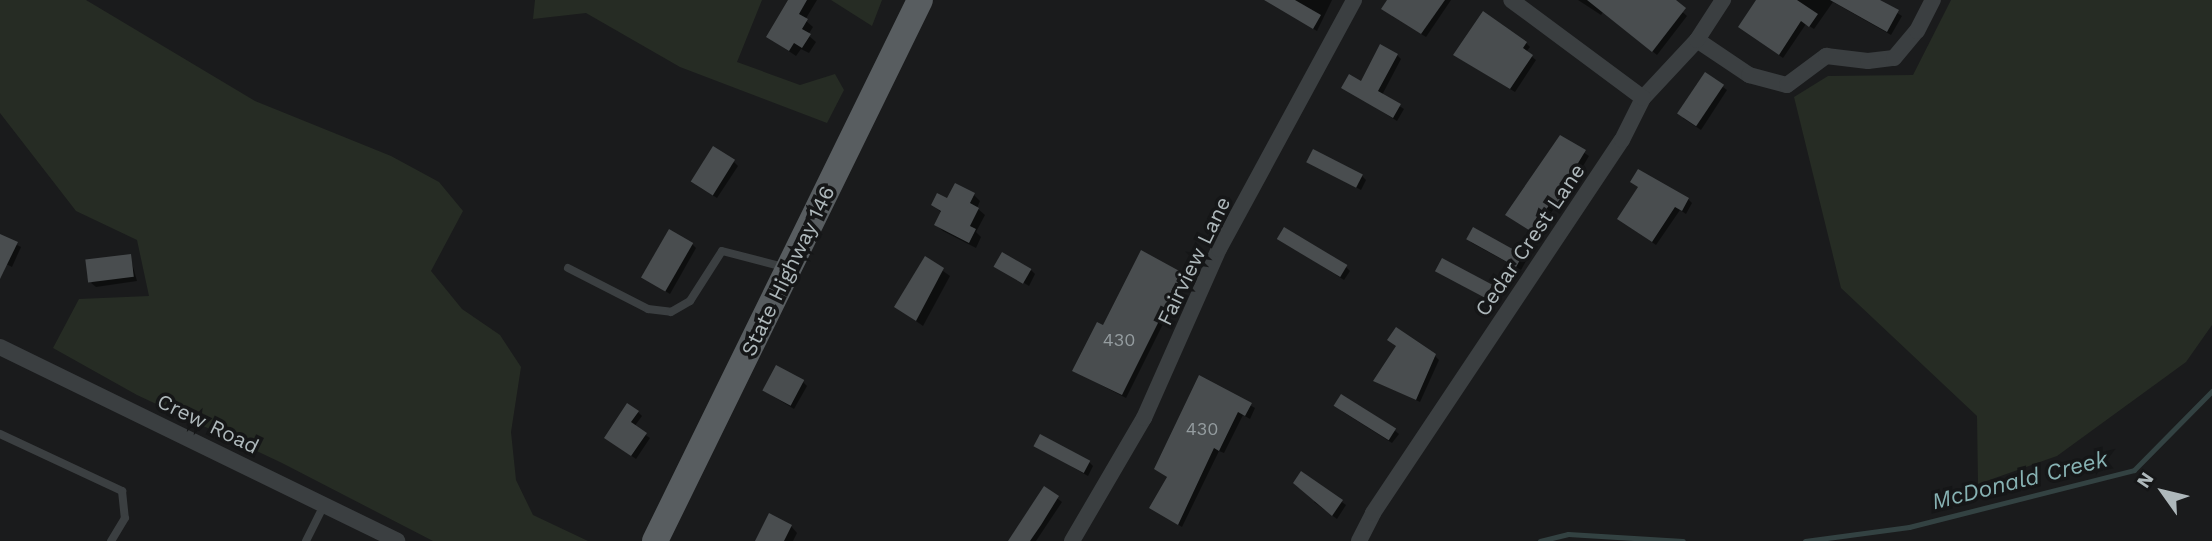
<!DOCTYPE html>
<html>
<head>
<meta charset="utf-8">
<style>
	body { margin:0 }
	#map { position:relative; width:2212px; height:541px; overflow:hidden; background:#1a1b1c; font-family:"Work Sans",sans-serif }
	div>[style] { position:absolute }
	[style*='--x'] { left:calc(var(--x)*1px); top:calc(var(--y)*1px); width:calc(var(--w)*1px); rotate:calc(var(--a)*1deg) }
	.green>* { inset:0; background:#262c24 }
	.shadow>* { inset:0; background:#0007 }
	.stream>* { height:5px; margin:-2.5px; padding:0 2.5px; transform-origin:2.5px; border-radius:2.5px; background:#334242 }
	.building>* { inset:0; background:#494d4f; transform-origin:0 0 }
	.lane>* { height:8px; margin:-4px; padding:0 4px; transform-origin:4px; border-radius:4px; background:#3b3f41 }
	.street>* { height:16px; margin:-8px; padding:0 8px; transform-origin:8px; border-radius:8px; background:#3b3f41 }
	.primary>* { height:26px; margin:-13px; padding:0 13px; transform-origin:13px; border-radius:13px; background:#585d60 }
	span { translate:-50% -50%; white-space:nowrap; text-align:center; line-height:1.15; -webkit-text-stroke:7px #151617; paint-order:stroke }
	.number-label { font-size:18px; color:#959da0 }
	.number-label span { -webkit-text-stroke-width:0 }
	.street-label { font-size:21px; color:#aeb8bb }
	.water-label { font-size:23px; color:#87b2b3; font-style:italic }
	.north { position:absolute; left:2128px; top:457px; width:70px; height:70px; -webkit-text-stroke:5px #151617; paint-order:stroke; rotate:304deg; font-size:19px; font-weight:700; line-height:28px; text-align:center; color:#aeb8bb }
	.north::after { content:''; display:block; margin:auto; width:24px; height:32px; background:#aeb8bb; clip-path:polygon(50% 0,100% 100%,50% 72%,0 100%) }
</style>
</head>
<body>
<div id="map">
	<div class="green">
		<div style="clip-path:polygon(0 0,86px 0,255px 101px,391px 156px,439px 182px,463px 211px,431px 271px,462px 309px,500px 335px,521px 367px,511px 432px,516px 480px,533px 515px,588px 541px,433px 541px,282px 463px,137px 395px,53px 348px,79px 299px,149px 296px,137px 240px,76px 211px,0 113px)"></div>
		<div style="clip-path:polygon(535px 0,762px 0,737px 62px,800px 85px,835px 74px,844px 90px,827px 123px,680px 67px,586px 13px,533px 19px)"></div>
		<div style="clip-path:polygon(831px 0,882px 0,872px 26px)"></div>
		<div style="clip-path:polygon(1951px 0,2212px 0,2212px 325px,2186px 362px,2057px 456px,1978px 484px,1977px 416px,1841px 288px,1794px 97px,1828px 76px,1913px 75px)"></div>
	</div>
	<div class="shadow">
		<div style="clip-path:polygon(790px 0,817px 0,805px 20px,813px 27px,808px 35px,816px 42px,809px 53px,801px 49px,796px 56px,768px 37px)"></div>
		<div style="clip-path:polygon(1264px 0,1332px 0,1317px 31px)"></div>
		<div style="clip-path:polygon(1396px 0,1451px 0,1426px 37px,1392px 16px)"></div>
		<div style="clip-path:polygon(1578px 0,1669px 0,1687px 16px,1657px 55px,1603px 12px,1601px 15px)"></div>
		<div style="clip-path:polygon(1758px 0,1877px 0,1902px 16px,1891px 35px,1833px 2px,1814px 29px,1806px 24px,1783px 58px,1740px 27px)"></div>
		<div style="clip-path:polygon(1526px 43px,1530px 47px,1526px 52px,1536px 60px,1515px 92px,1459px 58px)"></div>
		<div style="clip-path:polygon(1397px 55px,1401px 59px,1382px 95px,1404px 109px,1397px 121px,1343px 87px,1362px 83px)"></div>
		<div style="clip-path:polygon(1705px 74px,1727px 90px,1701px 130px,1683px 118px)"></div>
		<div style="clip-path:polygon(1560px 137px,1589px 156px,1570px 188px,1574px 192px,1562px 209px,1556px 205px,1537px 235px,1512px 219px)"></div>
		<div style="clip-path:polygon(1308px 161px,1362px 176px,1366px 180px,1361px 190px)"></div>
		<div style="clip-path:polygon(734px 162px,738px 166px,717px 198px,696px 185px)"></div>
		<div style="clip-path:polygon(974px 195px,980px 201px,977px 208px,985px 215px,976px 232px,981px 237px,976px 248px,943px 231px,936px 225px,942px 213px,933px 205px)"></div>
		<div style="clip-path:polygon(1688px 199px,1692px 203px,1686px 214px,1680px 210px,1656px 245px,1623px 222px)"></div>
		<div style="clip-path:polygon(1473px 229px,1522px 257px,1526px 261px,1521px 270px,1472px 243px,1468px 239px)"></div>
		<div style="clip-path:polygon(0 236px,21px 247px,12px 267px,0 261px)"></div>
		<div style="clip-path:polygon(1278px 238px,1346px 267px,1350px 271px,1344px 280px)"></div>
		<div style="clip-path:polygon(692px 244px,696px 248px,670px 294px,644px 278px)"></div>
		<div style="clip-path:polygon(130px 256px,137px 281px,96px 287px,91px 283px)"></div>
		<div style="clip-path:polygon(925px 258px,950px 276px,923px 326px,896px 307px)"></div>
		<div style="clip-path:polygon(996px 266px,1031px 270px,1035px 274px,1029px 286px)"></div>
		<div style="clip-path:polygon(1438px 271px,1491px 287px,1495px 291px,1490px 301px)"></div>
		<div style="clip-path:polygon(1182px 274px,1186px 278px,1126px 398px,1074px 371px,1104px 328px)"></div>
		<div style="clip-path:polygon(1435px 356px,1439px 360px,1420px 402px,1375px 381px)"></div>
		<div style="clip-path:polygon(1200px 377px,1255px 408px,1250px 419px,1243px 415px,1224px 453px,1219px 451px,1182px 527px,1151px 508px,1168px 478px,1156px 469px)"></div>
		<div style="clip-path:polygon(803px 382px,807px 386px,794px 409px,763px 390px)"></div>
		<div style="clip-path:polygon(1340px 410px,1394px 430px,1399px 434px,1392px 443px)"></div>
		<div style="clip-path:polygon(638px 412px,642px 416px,634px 427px,650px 438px,636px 459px,610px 441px)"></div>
		<div style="clip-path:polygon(1036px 446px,1089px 462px,1093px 466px,1088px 476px)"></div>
		<div style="clip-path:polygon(1301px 473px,1346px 505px,1337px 519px,1314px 502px,1317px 499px)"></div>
		<div style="clip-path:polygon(1045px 489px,1062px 502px,1036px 541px,1019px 541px)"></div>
		<div style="clip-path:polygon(791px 526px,797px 533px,793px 541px,757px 541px)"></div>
	</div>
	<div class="stream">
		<div style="--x:1540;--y:541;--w:29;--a:-14"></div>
		<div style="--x:1568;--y:534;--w:115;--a:3.5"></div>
		<div style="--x:1805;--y:541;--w:105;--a:-7.7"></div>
		<div style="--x:1909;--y:527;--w:232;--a:-14.2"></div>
		<div style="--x:2134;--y:470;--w:111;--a:-45.4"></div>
	</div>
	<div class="building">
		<div style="clip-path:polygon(788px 0,807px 0,799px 14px,808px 19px,802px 29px,811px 34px,802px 48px,794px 43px,789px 51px,766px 37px)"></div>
		<div style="clip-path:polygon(1264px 0,1295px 0,1321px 15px,1313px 29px)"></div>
		<div style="clip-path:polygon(1387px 0,1445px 0,1421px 34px,1381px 9px)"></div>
		<div style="clip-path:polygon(1587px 0,1676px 0,1686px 8px,1652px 52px)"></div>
		<div style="clip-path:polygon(1756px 0,1797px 0,1818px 14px,1809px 27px,1801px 21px,1779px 55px,1738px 27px)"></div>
		<div style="clip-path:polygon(1830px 0,1880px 0,1899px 10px,1887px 32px)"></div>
		<div style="clip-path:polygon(1483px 11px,1527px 42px,1523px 48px,1533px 55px,1510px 89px,1453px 55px)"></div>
		<div style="clip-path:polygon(1380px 44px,1398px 54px,1378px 91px,1401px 104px,1393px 118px,1341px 88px,1349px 74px,1361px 81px)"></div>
		<div style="left:1705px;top:72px;width:23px;height:50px;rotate:34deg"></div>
		<div style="clip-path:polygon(1560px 135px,1586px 150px,1566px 183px,1571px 186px,1557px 206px,1551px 202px,1532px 232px,1505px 215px)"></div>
		<div style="left:713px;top:146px;width:26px;height:42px;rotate:32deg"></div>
		<div style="left:1313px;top:149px;width:56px;height:15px;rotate:27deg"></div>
		<div style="clip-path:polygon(1638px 169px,1689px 198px,1682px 211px,1675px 207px,1652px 242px,1617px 219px,1638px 187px,1630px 182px)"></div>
		<div style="clip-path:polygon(955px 183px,975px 193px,970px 203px,979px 208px,970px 226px,976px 229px,969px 243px,934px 225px,941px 211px,931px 205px,937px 193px,947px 198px)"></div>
		<div style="left:1284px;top:227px;width:74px;height:14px;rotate:31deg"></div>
		<div style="left:1473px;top:227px;width:57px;height:14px;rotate:29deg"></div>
		<div style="left:669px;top:229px;width:28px;height:56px;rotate:30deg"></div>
		<div style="clip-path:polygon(0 234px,18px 242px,0 279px)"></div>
		<div style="clip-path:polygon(1141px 250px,1183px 273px,1122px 395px,1072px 371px,1097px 322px,1103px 325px)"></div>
		<div style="left:1002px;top:252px;width:34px;height:17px;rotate:30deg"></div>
		<div style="left:131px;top:254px;width:23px;height:46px;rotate:83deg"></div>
		<div style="clip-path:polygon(925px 256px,944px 268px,916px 321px,894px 307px)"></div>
		<div style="left:1442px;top:258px;width:57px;height:15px;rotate:28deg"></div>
		<div style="clip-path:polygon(1396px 327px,1436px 354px,1416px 400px,1373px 381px,1396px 346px,1387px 340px)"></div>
		<div style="left:776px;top:365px;width:32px;height:29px;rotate:28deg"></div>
		<div style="clip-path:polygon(1199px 375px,1252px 403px,1245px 416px,1238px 412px,1219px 451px,1214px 448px,1178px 525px,1149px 508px,1167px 477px,1154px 469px)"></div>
		<div style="left:1341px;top:394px;width:65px;height:14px;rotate:32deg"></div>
		<div style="clip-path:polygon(627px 403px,639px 411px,631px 422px,647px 433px,631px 456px,604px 438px)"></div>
		<div style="left:1040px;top:434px;width:57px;height:14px;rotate:28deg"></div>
		<div style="clip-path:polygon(1301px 471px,1343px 500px,1332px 516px,1293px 483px)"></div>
		<div style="clip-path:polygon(1044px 486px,1059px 496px,1041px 525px,1030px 541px,1008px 541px)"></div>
		<div style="clip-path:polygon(769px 513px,792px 525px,784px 541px,755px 541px)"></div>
	</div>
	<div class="lane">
		<div style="--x:568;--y:268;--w:90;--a:27.1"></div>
		<div style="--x:648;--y:309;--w:23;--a:7"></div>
		<div style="--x:671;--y:312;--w:22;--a:-30"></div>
		<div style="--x:690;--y:301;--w:59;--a:-57.4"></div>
		<div style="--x:722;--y:251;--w:64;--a:14.5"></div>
		<div style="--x:0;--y:434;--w:135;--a:25"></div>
		<div style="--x:122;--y:491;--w:27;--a:84"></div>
		<div style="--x:125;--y:518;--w:27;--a:121"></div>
		<div style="--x:306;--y:541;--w:40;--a:-63.4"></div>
	</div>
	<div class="street">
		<div style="--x:1697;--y:40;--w:63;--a:33.9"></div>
		<div style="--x:1749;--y:75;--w:39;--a:15"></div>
		<div style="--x:1787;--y:85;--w:49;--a:-36.6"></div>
		<div style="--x:1826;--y:56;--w:42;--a:6.8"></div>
		<div style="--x:1868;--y:61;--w:26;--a:-7"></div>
		<div style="--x:1894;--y:58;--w:35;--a:-50"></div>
		<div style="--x:1917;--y:31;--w:35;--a:-63"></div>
		<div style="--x:1643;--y:98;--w:79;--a:-47"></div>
		<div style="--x:1697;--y:40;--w:48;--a:-57"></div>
		<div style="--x:0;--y:347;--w:442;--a:26"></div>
		<div style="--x:1072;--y:541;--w:143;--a:-59.7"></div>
		<div style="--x:1144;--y:418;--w:185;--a:-66.1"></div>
		<div style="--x:1219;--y:249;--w:283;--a:-61.5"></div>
		<div style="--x:1359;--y:541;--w:31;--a:-63"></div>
		<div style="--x:1373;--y:513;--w:448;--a:-56.3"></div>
		<div style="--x:1622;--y:140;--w:47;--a:-63.4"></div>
		<div style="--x:1643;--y:98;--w:164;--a:-143.4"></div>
	</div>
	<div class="primary">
		<div style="--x:655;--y:541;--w:602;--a:-63.9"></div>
	</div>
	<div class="number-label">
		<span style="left:1119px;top:340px">430</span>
		<span style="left:1202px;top:429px">430</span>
	</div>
	<div class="street-label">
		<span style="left:1530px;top:240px;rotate:-56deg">Cedar Crest Lane</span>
		<span style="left:1194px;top:261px;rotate:-64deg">Fairview Lane</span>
		<span style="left:788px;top:271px;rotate:-64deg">State Highway 146</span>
		<span style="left:208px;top:424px;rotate:26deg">Crew Road</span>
	</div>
	<div class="water-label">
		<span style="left:2020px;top:481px;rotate:-14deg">McDonald Creek</span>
	</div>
	<div class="north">N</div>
</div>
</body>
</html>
